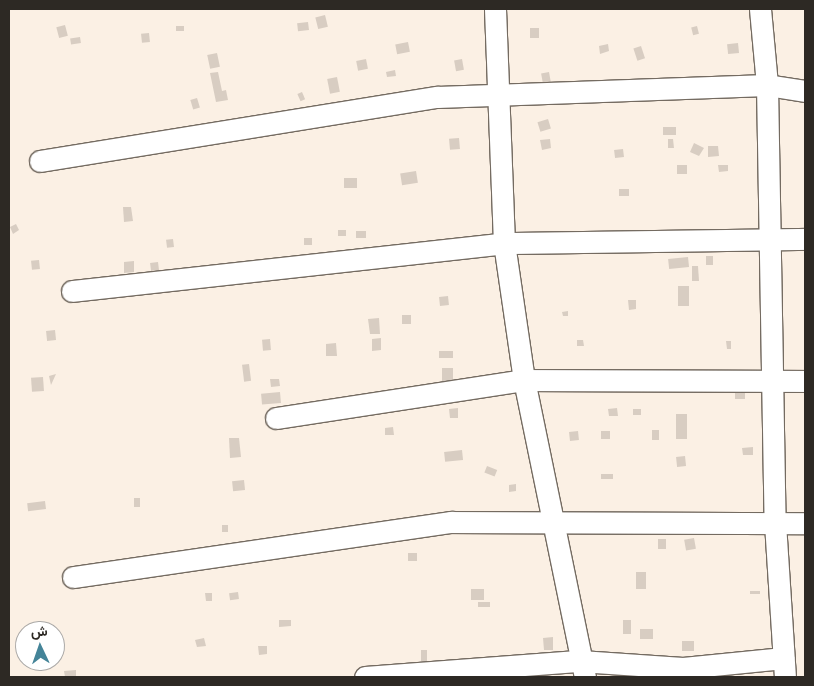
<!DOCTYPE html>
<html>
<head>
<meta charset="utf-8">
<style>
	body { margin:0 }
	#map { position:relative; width:814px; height:686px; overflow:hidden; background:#fbf0e4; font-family:"Fira Sans",Vazirmatn,sans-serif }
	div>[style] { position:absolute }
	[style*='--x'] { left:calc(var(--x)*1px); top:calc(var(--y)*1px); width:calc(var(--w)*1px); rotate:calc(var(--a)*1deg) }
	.building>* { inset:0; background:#d8cdc2; transform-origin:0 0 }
	.roads { filter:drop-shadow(1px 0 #746b61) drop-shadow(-1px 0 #746b61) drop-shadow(0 1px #746b61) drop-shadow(0 -1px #746b61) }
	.minor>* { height:21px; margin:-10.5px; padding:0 10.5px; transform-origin:10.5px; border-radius:10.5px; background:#fff }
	span { translate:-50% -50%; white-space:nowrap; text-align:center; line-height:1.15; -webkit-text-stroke:4px #fff; paint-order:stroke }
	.frame { position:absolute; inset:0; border:10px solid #2d2924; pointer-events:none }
	.north { position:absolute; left:15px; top:621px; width:50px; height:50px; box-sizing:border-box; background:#fff; border:1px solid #aba9a7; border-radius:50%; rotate:357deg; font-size:14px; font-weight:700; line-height:20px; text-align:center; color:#2d2924 }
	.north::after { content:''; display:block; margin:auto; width:18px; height:22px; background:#448498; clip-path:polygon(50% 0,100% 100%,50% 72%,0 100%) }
</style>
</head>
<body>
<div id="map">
	<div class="building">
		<div style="left:325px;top:15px;width:12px;height:10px;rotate:76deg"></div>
		<div style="left:308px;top:22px;width:8px;height:11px;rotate:83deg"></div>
		<div style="left:65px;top:25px;width:11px;height:9px;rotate:75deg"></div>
		<div style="left:176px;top:26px;width:8px;height:5px"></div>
		<div style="left:697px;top:26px;width:8px;height:6px;rotate:76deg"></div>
		<div style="left:530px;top:28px;width:9px;height:10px"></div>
		<div style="left:149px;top:33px;width:9px;height:8px;rotate:84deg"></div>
		<div style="left:80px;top:37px;width:6px;height:10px;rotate:81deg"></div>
		<div style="left:408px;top:42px;width:10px;height:13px;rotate:79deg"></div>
		<div style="left:738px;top:43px;width:10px;height:11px;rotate:84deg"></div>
		<div style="clip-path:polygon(608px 44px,609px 51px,600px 54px,599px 46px)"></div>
		<div style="left:641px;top:46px;width:13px;height:8px;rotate:72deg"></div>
		<div style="left:217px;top:53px;width:14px;height:10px;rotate:78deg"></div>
		<div style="left:366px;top:59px;width:10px;height:10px;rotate:79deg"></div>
		<div style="left:462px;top:59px;width:11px;height:8px;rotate:80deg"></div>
		<div style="clip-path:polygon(395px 70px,396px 76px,387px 77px,386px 72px)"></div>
		<div style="clip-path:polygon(218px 72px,222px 91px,226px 90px,228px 100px,216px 102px,210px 73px)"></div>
		<div style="left:549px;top:72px;width:11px;height:8px;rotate:80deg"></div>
		<div style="left:337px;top:77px;width:15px;height:10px;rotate:79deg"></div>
		<div style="left:302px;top:92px;width:8px;height:5px;rotate:67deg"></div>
		<div style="left:197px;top:98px;width:10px;height:7px;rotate:73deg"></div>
		<div style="left:548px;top:119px;width:10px;height:11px;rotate:73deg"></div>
		<div style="left:663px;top:127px;width:13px;height:8px"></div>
		<div style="left:459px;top:138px;width:11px;height:10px;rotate:85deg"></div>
		<div style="clip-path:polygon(550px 139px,551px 148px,542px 150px,540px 140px)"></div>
		<div style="clip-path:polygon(668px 139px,673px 139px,674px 148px,668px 148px)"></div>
		<div style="clip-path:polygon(694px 143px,704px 148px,699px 156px,690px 152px)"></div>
		<div style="clip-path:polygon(708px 146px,718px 146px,719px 156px,708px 157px)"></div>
		<div style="left:623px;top:149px;width:8px;height:9px;rotate:83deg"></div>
		<div style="left:687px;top:165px;width:9px;height:10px;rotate:90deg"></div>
		<div style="clip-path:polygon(718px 165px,728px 165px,728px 171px,719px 172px)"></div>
		<div style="left:416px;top:171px;width:12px;height:16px;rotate:81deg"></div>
		<div style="left:344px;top:178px;width:13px;height:10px"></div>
		<div style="left:629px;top:189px;width:7px;height:10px;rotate:90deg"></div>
		<div style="clip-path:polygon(123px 207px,131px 207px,133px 221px,124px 222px)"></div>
		<div style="clip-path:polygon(16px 224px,19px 230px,13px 234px,10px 227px)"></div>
		<div style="left:338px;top:230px;width:8px;height:6px"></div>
		<div style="left:356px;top:231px;width:10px;height:7px"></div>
		<div style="left:304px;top:238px;width:8px;height:7px"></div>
		<div style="left:173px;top:239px;width:8px;height:7px;rotate:83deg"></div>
		<div style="left:706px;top:256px;width:7px;height:9px"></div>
		<div style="left:688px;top:257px;width:10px;height:20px;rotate:84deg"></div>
		<div style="left:39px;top:260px;width:9px;height:8px;rotate:84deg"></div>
		<div style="clip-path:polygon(134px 261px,134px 272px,124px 273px,124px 262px)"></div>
		<div style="left:158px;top:262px;width:8px;height:8px;rotate:83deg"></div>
		<div style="clip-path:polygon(692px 266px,698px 266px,699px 281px,692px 281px)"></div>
		<div style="left:678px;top:286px;width:11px;height:20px"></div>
		<div style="left:448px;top:296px;width:9px;height:9px;rotate:84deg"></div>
		<div style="clip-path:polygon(628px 300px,636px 300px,636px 309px,629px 310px)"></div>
		<div style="clip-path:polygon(568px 311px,568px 316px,563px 316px,562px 312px)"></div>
		<div style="left:402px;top:315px;width:9px;height:9px"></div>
		<div style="clip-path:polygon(379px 318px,380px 334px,370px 334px,368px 319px)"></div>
		<div style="left:55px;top:330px;width:10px;height:9px;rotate:84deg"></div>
		<div style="clip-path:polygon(381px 338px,381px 350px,372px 351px,372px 339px)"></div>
		<div style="left:270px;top:339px;width:11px;height:8px;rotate:85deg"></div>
		<div style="clip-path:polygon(577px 340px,583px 340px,584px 346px,577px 346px)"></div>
		<div style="clip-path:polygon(726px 341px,731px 341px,731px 349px,727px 349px)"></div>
		<div style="clip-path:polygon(336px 343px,337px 356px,326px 356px,326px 344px)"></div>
		<div style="left:453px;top:351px;width:7px;height:14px;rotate:90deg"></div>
		<div style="left:249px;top:364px;width:17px;height:7px;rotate:83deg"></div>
		<div style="left:442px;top:368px;width:11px;height:13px"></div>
		<div style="clip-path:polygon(56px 374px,51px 385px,49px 376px)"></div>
		<div style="left:43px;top:377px;width:14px;height:12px;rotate:86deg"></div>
		<div style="clip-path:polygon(270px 379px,279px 379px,280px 386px,271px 387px)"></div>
		<div style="left:280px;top:392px;width:11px;height:19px;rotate:85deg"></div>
		<div style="left:745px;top:393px;width:6px;height:10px;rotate:90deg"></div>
		<div style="clip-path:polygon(458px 408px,458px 418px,450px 418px,449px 409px)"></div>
		<div style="clip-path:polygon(617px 408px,618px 416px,609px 416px,608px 409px)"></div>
		<div style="left:633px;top:409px;width:8px;height:6px"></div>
		<div style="left:676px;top:414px;width:11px;height:25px"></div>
		<div style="clip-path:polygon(393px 427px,394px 435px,385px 435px,385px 428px)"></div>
		<div style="left:652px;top:430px;width:7px;height:10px"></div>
		<div style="left:578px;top:431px;width:9px;height:9px;rotate:84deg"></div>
		<div style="left:601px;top:431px;width:9px;height:8px"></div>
		<div style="clip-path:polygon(229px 438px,239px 438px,241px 457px,230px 458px)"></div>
		<div style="clip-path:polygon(753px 447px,753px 455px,743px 455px,742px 448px)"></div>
		<div style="left:462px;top:450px;width:10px;height:18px;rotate:84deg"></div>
		<div style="left:685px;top:456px;width:10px;height:9px;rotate:84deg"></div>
		<div style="left:487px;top:466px;width:11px;height:7px;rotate:22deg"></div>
		<div style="left:613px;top:474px;width:5px;height:12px;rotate:90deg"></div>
		<div style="left:244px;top:480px;width:10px;height:12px;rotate:84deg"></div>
		<div style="clip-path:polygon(516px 484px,516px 491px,509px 492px,509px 485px)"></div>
		<div style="left:140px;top:498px;width:9px;height:6px;rotate:90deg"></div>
		<div style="left:45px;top:501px;width:8px;height:18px;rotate:83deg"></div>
		<div style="left:222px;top:525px;width:6px;height:7px"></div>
		<div style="left:694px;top:538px;width:11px;height:10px;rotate:80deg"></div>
		<div style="left:658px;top:539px;width:8px;height:10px"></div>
		<div style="left:417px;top:553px;width:8px;height:9px;rotate:90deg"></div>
		<div style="left:636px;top:572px;width:10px;height:17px"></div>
		<div style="left:484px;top:589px;width:11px;height:13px;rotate:90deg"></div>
		<div style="left:750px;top:591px;width:10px;height:3px"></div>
		<div style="left:238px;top:592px;width:7px;height:9px;rotate:82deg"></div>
		<div style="clip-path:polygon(205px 593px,212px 593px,212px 601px,206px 601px)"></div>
		<div style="left:478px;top:602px;width:12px;height:5px"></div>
		<div style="clip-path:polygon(279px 620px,291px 620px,291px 626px,279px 627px)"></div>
		<div style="left:631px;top:620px;width:14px;height:8px;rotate:90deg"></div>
		<div style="left:640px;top:629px;width:13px;height:10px"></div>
		<div style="clip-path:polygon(553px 637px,553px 650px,544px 650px,543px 638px)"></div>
		<div style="clip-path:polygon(204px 638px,206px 646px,197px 647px,195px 640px)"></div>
		<div style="left:682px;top:641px;width:12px;height:10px"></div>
		<div style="clip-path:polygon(258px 646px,267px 646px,267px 654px,259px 655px)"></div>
		<div style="left:421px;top:650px;width:6px;height:11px"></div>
		<div style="clip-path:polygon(76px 670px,76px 677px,65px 677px,64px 671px)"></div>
	</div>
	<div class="roads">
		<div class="minor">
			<div style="--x:495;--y:9;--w:234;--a:87.8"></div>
			<div style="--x:504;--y:243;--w:138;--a:81.7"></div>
			<div style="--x:524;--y:380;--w:303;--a:78.4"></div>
			<div style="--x:760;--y:9;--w:76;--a:84.7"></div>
			<div style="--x:767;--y:85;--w:438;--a:89"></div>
			<div style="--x:775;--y:523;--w:154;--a:86.3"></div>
			<div style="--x:40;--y:161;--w:402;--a:-9.2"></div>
			<div style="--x:437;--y:97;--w:330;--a:-2.1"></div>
			<div style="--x:767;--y:85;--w:38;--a:9"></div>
			<div style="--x:72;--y:291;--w:435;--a:-6.3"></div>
			<div style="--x:504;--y:243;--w:301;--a:-0.8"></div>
			<div style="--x:276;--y:418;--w:251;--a:-8.7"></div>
			<div style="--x:524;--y:380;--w:281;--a:0.2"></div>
			<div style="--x:73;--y:577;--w:382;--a:-8.3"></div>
			<div style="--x:451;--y:522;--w:354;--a:0.2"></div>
			<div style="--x:365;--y:677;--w:216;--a:-4.3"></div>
			<div style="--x:580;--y:661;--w:103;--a:3.9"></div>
			<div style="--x:683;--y:668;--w:101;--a:-5.7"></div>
		</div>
	</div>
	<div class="frame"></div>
	<div class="north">ش</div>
</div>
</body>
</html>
